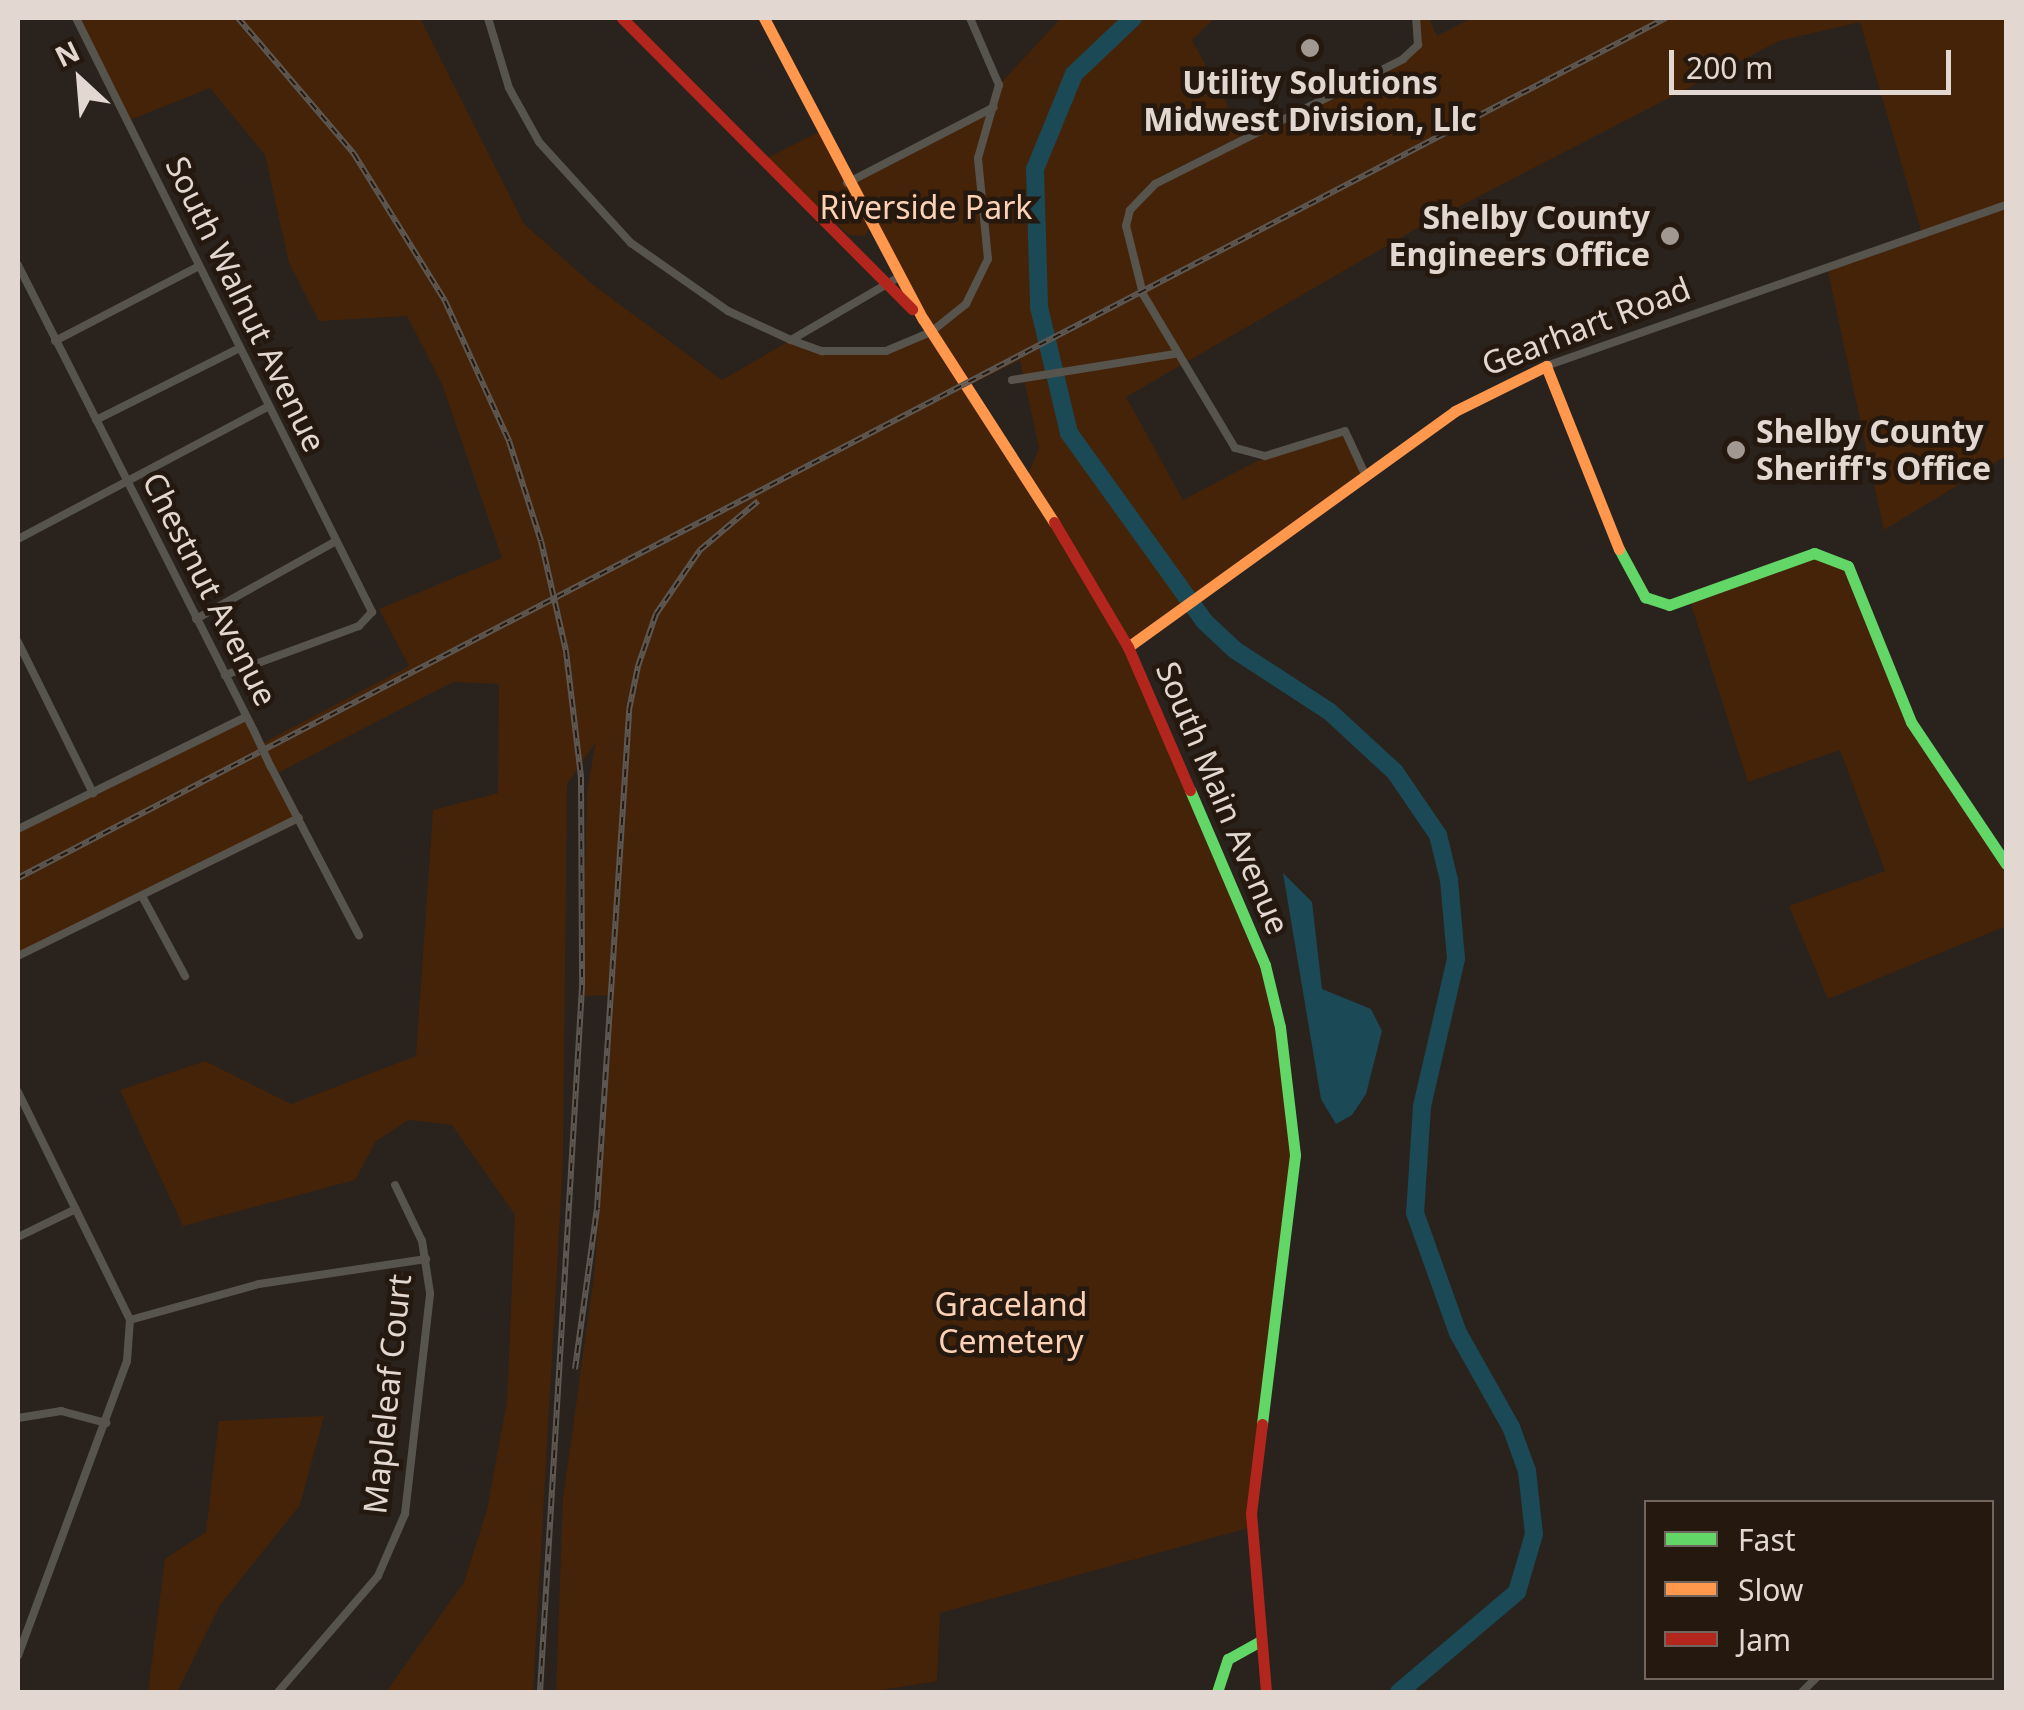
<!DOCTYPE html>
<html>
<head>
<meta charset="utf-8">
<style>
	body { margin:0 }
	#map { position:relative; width:2024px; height:1710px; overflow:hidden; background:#2a221d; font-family:"Noto Sans",sans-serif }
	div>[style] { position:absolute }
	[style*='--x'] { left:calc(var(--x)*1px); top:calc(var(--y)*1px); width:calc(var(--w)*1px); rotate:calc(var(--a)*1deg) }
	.green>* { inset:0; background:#442309 }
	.water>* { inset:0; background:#1b4955 }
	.river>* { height:18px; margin:-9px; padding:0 9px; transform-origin:9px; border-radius:9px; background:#1b4955 }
	.street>* { height:8px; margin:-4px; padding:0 4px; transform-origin:4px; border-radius:4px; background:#57534d }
	.fast>* { height:11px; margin:-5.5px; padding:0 5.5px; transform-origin:5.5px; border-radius:5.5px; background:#63d668 }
	.slow>* { height:11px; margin:-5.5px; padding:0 5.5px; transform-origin:5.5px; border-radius:5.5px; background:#ff974d }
	.jam>* { height:11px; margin:-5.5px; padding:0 5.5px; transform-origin:5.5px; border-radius:5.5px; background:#b3261e }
	.rail>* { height:6px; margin-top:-3px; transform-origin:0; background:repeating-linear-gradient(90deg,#25180f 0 8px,#5d5853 0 16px); box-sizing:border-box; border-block:2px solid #5d5853 }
	.street-bridge>* { height:8px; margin:-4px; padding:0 4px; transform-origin:4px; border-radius:4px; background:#57534d }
	.dots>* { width:28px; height:28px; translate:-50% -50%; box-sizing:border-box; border:5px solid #25180f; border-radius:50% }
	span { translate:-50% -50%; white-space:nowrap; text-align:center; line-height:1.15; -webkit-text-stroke:9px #25180f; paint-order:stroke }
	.poi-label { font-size:32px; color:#e2d8d1; font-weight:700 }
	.right { translate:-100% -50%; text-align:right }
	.left { translate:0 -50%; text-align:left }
	.park-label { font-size:32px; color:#fcd1b5 }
	.street-label { font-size:32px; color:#e2d8d1 }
	.frame { position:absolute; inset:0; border:20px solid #e2d8d1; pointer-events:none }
	.legend { position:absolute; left:1644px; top:1500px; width:350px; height:180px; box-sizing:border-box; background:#25180f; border:2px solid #71655d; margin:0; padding:12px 18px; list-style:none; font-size:30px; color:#e2d8d1 }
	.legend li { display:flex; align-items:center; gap:20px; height:50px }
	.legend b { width:50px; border:2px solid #71655d }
	.north { position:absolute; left:30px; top:30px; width:100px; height:100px; -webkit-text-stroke:8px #25180f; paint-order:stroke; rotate:334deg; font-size:28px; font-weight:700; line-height:40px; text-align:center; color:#e2d8d1 }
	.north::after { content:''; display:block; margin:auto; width:35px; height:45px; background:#e2d8d1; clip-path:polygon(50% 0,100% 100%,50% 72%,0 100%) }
	.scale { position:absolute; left:1669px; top:50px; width:282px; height:45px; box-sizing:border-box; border:5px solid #e2d8d1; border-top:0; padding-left:12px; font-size:30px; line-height:35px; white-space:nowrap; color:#e2d8d1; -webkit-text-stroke:8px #25180f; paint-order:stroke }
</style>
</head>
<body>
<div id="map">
	<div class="green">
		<div style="clip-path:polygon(evenodd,76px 18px,420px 18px,524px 224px,592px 284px,722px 380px,791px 340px,822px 351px,886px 351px,931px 332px,869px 228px,865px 236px,849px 235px,763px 160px,821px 131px,847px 183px,994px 107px,999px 85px,1061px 18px,1215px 18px,1192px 40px,1245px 138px,1403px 59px,1418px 45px,1416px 18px,1429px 18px,1437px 36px,1472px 18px,2006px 18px,2006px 456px,1884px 530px,1827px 267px,1922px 234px,1860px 22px,1779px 41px,1416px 229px,1126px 397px,1183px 500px,1257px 461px,1336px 437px,1346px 436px,1364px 472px,1128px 647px,1265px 965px,1295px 1155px,1252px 1527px,940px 1613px,937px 1681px,869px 1692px,556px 1692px,563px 1499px,595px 1268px,614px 995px,582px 996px,587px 790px,596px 742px,567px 784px,563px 1161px,533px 1692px,386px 1692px,464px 1582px,487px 1510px,507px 1401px,515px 1215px,452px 1125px,409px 1120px,376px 1141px,355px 1180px,183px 1226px,120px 1090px,205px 1061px,291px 1104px,416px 1056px,433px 810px,498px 793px,499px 684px,453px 682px,276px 774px,299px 818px,18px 956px,18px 829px,246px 717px,261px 744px,409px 666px,379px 609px,502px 558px,442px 384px,407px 316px,319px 321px,289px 263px,265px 155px,210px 88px,127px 121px,76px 18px,1020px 360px,1039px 448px,1027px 477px,968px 386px,1020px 360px)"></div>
		<div style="clip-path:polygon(1800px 557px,1840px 558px,1911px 721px,2006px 864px,2006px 926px,1828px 999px,1789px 906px,1885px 871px,1840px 750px,1748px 782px,1690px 601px)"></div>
		<div style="clip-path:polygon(324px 1416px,300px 1505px,220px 1605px,177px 1692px,148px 1692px,165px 1559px,206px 1532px,219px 1421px)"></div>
	</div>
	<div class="water">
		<div style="clip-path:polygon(1283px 873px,1312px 902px,1322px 989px,1371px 1009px,1382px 1031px,1366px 1094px,1352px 1115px,1336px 1124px,1321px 1099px)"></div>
	</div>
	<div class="river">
		<div style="--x:1133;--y:18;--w:81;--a:136.5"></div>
		<div style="--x:1074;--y:74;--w:103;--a:112.3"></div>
		<div style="--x:1035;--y:169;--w:138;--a:88.3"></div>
		<div style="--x:1039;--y:307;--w:130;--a:76.6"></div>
		<div style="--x:1069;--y:433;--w:231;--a:54.3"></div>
		<div style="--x:1204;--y:621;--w:42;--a:43.1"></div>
		<div style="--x:1235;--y:650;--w:113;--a:33.1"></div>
		<div style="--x:1330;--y:712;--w:88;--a:42.7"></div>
		<div style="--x:1395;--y:772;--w:76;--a:55.7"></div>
		<div style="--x:1438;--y:835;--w:46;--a:76.3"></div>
		<div style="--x:1449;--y:880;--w:79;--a:84.9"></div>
		<div style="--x:1456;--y:959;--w:151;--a:103"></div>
		<div style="--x:1422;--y:1106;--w:107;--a:93.7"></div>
		<div style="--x:1415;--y:1213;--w:127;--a:70.3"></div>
		<div style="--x:1458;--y:1333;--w:108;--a:60.6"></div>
		<div style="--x:1511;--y:1427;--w:47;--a:70"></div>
		<div style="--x:1527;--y:1471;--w:63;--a:83.7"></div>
		<div style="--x:1534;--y:1534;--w:60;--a:106.3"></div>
		<div style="--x:1517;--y:1592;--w:155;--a:139.7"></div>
	</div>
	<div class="street">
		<div style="--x:76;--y:18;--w:664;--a:63.51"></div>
		<div style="--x:372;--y:612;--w:19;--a:133"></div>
		<div style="--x:359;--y:626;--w:143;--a:159.9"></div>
		<div style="--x:488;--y:18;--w:73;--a:73.3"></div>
		<div style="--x:509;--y:88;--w:62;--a:60.9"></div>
		<div style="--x:539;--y:142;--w:137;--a:47.7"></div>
		<div style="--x:631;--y:243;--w:118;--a:35"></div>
		<div style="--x:728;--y:311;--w:69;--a:24.7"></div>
		<div style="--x:791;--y:340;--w:33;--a:20"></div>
		<div style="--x:822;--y:351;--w:64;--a:0"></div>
		<div style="--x:886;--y:351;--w:49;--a:-22.9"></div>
		<div style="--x:931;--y:332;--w:45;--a:-38.7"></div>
		<div style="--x:966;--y:304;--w:50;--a:-63.9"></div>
		<div style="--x:988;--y:259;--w:101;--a:-95.7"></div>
		<div style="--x:978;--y:158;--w:76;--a:-74"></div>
		<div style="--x:999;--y:85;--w:73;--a:-113.4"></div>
		<div style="--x:847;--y:183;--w:165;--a:-27.3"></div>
		<div style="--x:18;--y:265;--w:522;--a:63.14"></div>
		<div style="--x:791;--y:340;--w:125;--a:-30.3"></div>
		<div style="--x:55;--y:341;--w:162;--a:-27.5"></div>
		<div style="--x:1546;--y:366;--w:487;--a:-19.3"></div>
		<div style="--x:1012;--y:380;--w:165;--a:-9.1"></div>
		<div style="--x:96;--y:420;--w:161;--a:-26.6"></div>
		<div style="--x:1364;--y:472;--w:45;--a:-114.9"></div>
		<div style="--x:1345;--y:431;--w:84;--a:162.6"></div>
		<div style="--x:1265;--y:456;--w:31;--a:-165"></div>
		<div style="--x:1235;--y:448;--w:179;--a:-120.9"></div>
		<div style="--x:1143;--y:294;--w:70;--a:-104"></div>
		<div style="--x:1126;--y:226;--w:16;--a:-76"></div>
		<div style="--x:1130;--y:210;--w:36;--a:-46"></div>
		<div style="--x:1155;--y:184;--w:278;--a:-26.7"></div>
		<div style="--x:1403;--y:59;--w:21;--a:-43"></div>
		<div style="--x:1418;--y:45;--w:27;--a:-94"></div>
		<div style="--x:18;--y:539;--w:284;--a:-27.9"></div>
		<div style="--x:196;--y:619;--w:160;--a:-29.1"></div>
		<div style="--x:18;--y:642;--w:169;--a:63.6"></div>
		<div style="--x:271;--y:767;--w:190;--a:62.4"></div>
		<div style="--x:18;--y:829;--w:254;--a:-26.2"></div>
		<div style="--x:142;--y:896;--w:91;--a:61.7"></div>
		<div style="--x:18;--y:956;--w:313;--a:-26.2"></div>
		<div style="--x:18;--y:1092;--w:254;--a:63.8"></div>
		<div style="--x:130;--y:1320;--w:41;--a:94.2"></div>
		<div style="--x:127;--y:1361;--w:314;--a:110.3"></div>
		<div style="--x:18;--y:1237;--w:64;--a:-25.8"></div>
		<div style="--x:130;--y:1320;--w:134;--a:-15.6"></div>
		<div style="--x:259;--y:1284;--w:169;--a:-8.5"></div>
		<div style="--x:18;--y:1418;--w:44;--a:-9.2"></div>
		<div style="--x:61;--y:1411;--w:47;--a:14.9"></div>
		<div style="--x:278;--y:1692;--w:153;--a:-49.2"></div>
		<div style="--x:378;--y:1576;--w:68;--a:-66.5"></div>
		<div style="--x:405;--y:1514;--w:222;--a:-83.5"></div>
		<div style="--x:430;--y:1293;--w:53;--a:-98.7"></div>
		<div style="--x:422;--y:1241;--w:62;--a:-115.7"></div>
		<div style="--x:1802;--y:1692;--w:20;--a:-45"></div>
	</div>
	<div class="fast">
		<div style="--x:1619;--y:549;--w:55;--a:61.6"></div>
		<div style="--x:1645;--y:597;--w:25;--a:18"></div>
		<div style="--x:1669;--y:605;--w:154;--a:-19.7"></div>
		<div style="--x:1814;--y:553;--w:36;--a:21"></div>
		<div style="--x:1848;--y:566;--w:168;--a:68"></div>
		<div style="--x:1911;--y:722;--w:171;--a:56.2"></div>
		<div style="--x:1190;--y:790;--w:190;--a:66.8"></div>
		<div style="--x:1265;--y:965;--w:64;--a:76.4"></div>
		<div style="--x:1280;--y:1027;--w:129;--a:83.3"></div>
		<div style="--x:1295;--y:1155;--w:271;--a:97"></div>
		<div style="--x:1217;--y:1692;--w:35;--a:-72"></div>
		<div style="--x:1228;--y:1659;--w:35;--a:-29"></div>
	</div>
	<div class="slow">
		<div style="--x:764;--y:18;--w:340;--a:62.2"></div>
		<div style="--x:923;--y:319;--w:242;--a:57.2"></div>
		<div style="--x:1128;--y:647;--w:403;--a:-35.8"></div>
		<div style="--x:1455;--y:411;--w:102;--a:-26.3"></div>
		<div style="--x:1546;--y:366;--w:197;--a:68.3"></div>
	</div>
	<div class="jam">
		<div style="--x:622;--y:18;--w:411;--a:45.1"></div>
		<div style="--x:1054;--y:522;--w:145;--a:59.4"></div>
		<div style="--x:1128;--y:647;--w:156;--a:66.6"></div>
		<div style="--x:1262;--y:1424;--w:90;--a:97"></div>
		<div style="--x:1251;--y:1513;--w:180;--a:85.2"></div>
	</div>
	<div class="rail">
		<div style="--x:238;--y:18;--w:179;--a:49.5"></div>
		<div style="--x:354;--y:154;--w:173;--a:58.2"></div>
		<div style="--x:445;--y:301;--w:154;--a:65.4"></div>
		<div style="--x:509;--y:441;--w:105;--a:72.3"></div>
		<div style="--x:541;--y:541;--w:113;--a:77.2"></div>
		<div style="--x:566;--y:651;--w:127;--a:83.2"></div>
		<div style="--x:581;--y:777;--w:210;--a:89.7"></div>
		<div style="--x:582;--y:987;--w:706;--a:93.41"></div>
		<div style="--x:18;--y:878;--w:1859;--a:-27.56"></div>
		<div style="--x:575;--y:1369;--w:162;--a:-82.2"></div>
		<div style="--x:597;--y:1208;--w:499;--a:-86.3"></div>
		<div style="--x:629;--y:710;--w:45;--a:-78.4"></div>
		<div style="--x:638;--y:666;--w:55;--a:-70.9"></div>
		<div style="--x:656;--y:614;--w:78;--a:-55.5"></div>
		<div style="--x:700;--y:550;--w:76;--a:-40.2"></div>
	</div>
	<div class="street-bridge">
		<div style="--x:254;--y:731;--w:40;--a:65"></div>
	</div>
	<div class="dots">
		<div style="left:1310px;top:48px;background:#a29892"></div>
		<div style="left:1670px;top:236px;background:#a29892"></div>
		<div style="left:1736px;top:450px;background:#a29892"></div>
	</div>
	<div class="poi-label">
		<span style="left:1310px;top:101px">Utility Solutions<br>Midwest Division, Llc</span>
		<span class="right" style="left:1650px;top:236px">Shelby County<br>Engineers Office</span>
		<span class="left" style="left:1756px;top:450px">Shelby County<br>Sheriff's Office</span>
	</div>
	<div class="park-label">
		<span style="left:926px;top:207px">Riverside Park</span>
		<span style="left:1011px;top:1323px">Graceland<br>Cemetery</span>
	</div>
	<div class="street-label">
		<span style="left:246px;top:304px;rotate:64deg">South Walnut Avenue</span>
		<span style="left:1586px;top:326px;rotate:-21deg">Gearhart Road</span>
		<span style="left:210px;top:589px;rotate:63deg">Chestnut Avenue</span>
		<span style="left:1223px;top:798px;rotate:67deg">South Main Avenue</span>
		<span style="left:387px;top:1394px;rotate:-84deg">Mapleleaf Court</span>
	</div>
	<div class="frame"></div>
	<ul class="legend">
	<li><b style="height:12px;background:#63d668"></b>Fast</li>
	<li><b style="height:12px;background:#ff974d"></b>Slow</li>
	<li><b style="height:12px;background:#b3261e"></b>Jam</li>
	</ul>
	<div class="north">N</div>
	<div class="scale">200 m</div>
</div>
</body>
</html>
